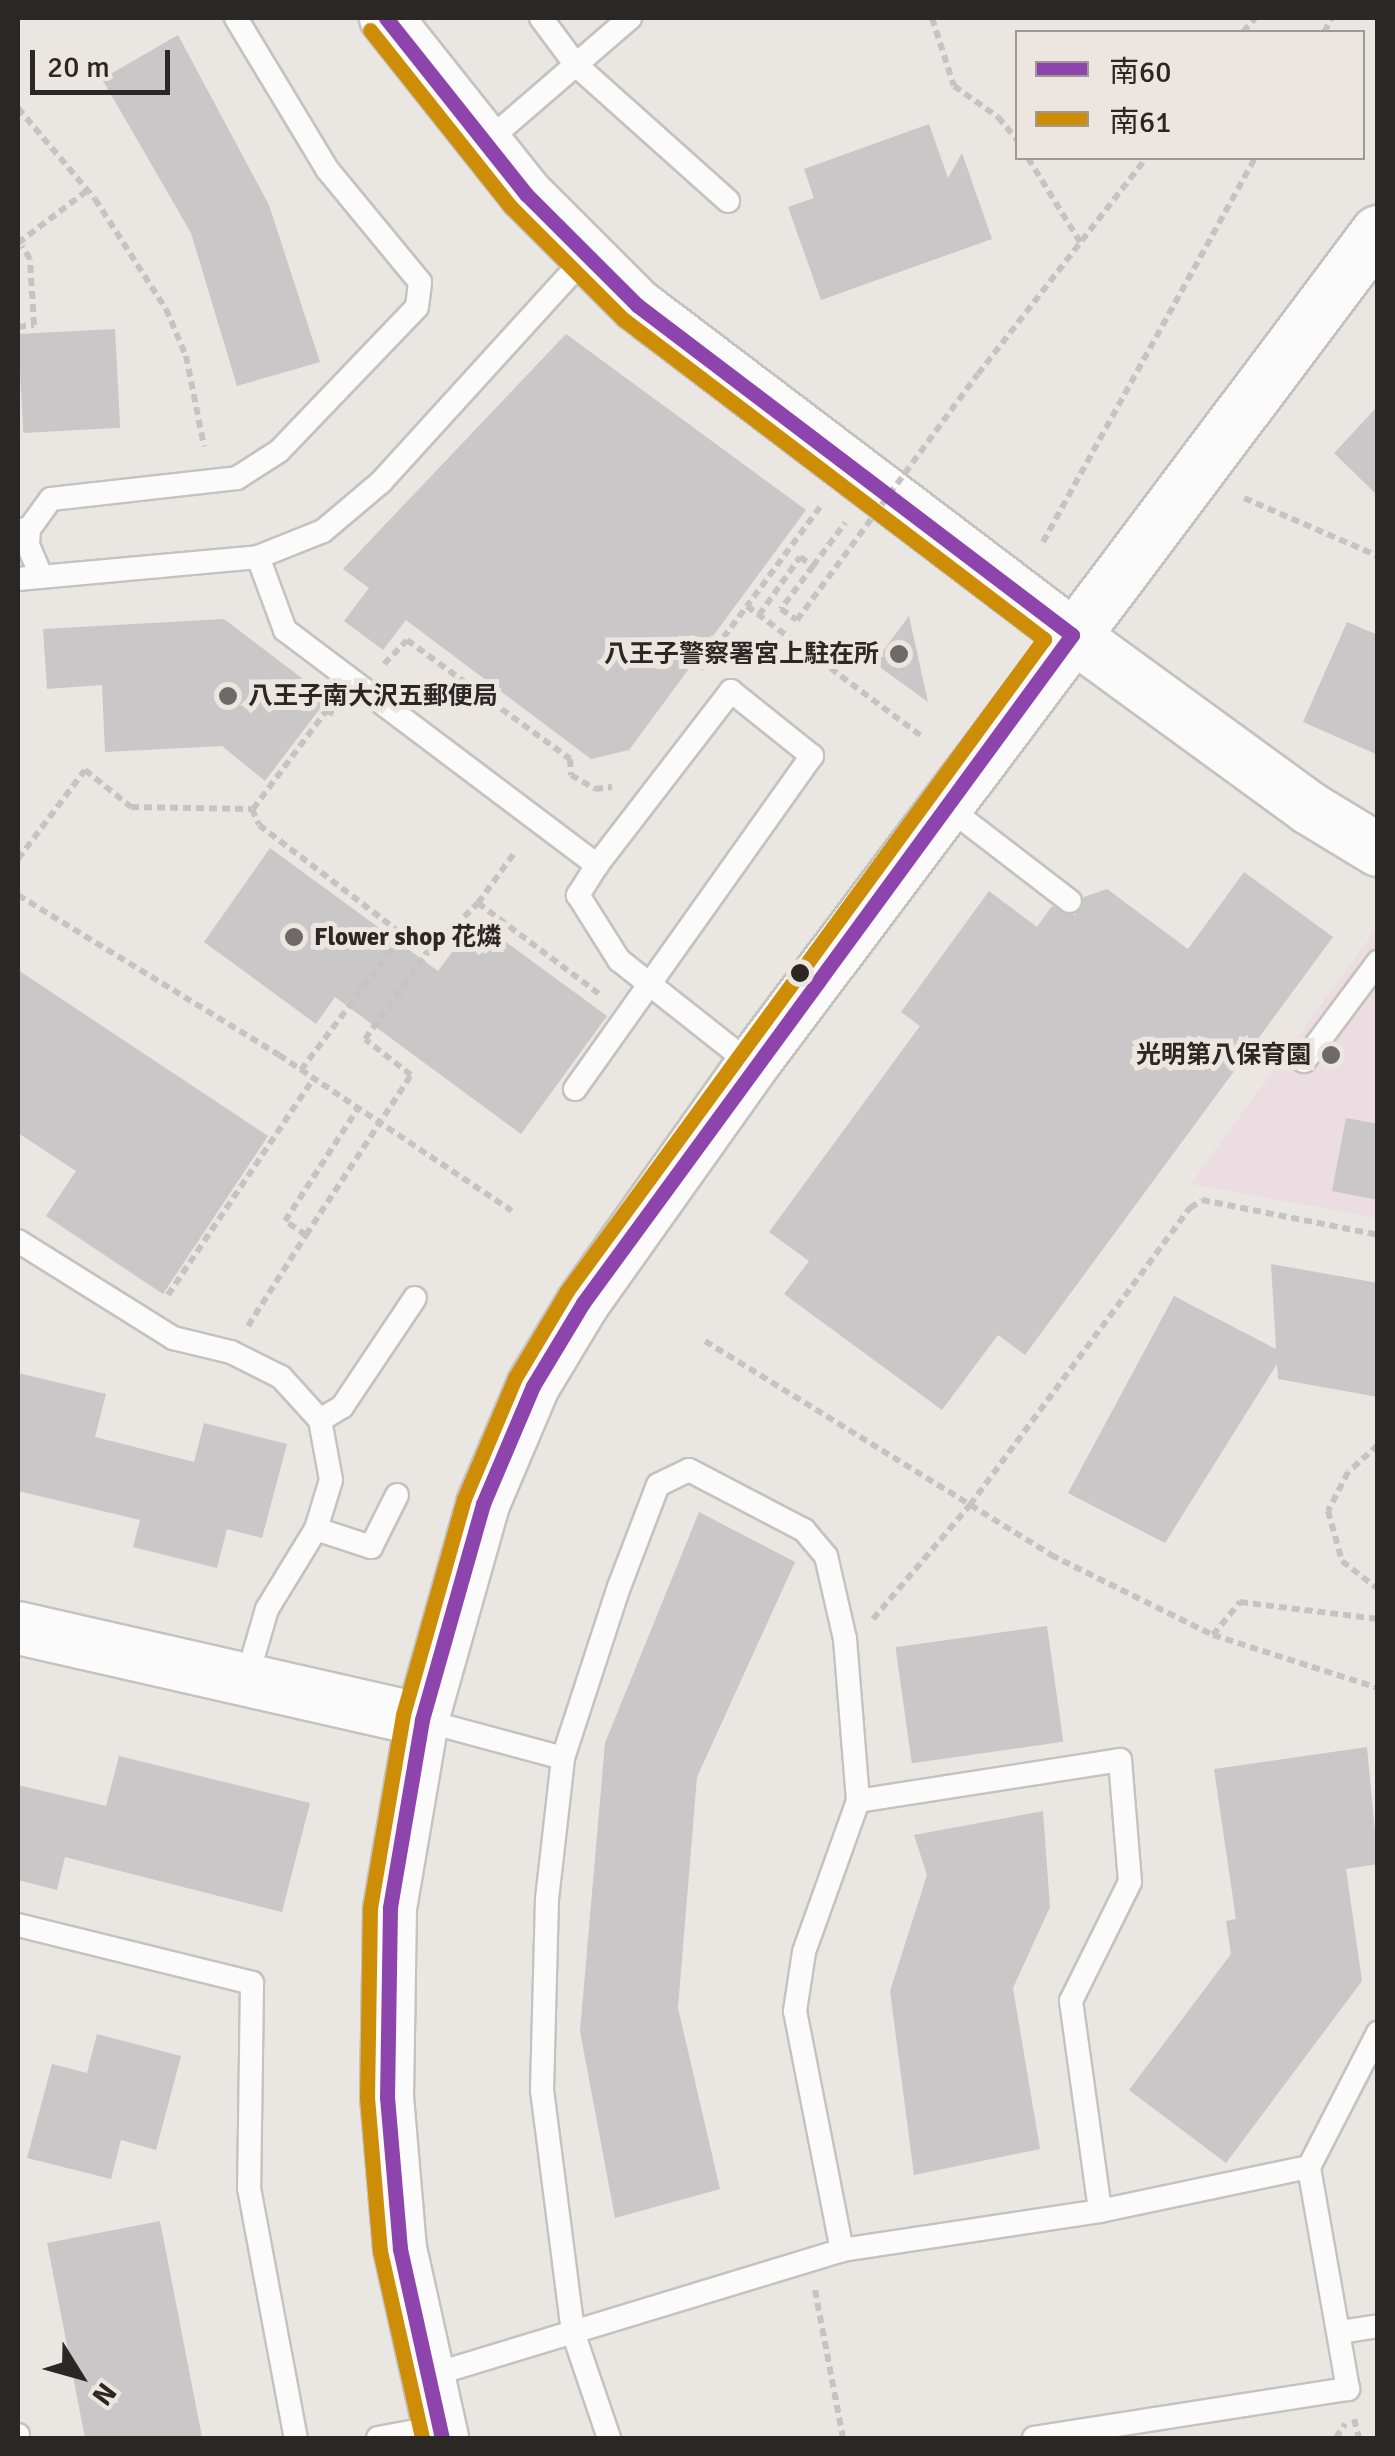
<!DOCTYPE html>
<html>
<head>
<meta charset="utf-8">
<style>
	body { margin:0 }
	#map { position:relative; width:1395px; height:2456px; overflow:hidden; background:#eae6e2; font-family:Signika,"Noto Sans JP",sans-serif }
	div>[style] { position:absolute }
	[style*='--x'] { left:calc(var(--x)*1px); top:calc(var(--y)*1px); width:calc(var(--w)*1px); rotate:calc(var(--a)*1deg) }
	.education>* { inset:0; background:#ebdde2 }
	.building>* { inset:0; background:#c9c7c7; transform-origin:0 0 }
	.path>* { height:6px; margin-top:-3px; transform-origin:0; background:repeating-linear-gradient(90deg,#c6c4c3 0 8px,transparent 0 13px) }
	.roads { filter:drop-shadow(2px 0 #c5c2bf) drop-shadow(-2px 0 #c5c2bf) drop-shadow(0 2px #c5c2bf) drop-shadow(0 -2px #c5c2bf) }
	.service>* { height:22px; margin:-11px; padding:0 11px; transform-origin:11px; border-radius:11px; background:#fcfbfb }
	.tertiary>* { height:52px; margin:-26px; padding:0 26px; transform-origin:26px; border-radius:26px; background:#fcfbfb }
	.path-bridge>* { height:6px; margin-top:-3px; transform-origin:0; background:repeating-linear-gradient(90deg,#c6c4c3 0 8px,transparent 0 13px) }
	.bus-1>* { height:15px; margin:-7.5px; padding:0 7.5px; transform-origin:7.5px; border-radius:7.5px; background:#8e44ad }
	.bus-2>* { height:15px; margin:-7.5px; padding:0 7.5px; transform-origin:7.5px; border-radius:7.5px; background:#ce8d07 }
	.dots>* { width:28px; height:28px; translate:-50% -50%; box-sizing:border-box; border:5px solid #ede5df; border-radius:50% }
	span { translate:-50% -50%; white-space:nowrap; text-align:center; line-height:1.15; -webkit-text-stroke:10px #ede5df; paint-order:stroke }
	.poi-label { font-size:25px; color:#2a2725; font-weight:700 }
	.right { translate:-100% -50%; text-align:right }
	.left { translate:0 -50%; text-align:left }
	.frame { position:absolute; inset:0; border:20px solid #2a2725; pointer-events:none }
	.legend { position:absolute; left:1015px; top:30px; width:350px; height:130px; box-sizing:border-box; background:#ede5df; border:2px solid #9f9995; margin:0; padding:12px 18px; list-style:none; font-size:30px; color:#2a2725 }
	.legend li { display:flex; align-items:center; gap:20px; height:50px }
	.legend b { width:50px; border:2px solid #9f9995 }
	.north { position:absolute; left:30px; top:2326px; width:100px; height:100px; -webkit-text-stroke:8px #ede5df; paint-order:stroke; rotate:127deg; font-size:28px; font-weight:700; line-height:40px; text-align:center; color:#2a2725 }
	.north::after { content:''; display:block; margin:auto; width:35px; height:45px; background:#2a2725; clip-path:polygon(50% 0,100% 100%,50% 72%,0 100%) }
	.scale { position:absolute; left:30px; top:50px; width:140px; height:45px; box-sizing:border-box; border:5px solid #2a2725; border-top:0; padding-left:12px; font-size:30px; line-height:35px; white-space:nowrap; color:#2a2725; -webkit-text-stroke:8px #ede5df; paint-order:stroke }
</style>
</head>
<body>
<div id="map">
	<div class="education">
		<div style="clip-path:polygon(1377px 927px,1377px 1218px,1191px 1184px)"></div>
	</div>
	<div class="building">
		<div style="clip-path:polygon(178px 35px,269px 205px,320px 362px,237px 386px,191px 233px,102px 79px)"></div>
		<div style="clip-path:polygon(929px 124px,948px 178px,962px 153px,992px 239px,821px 300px,788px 207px,814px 198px,804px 169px)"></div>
		<div style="left:115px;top:329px;width:99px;height:97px;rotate:87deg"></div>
		<div style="clip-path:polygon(566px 334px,806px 510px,629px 750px,591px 759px,406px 620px,383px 650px,344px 621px,369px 588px,343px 569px)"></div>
		<div style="clip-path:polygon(1378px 406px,1378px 496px,1334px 453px)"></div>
		<div style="clip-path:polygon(909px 616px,928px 702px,874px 663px)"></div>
		<div style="clip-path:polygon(224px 619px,328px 698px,265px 781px,222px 746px,105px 752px,102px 685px,47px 689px,43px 629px)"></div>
		<div style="clip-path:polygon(1347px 622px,1378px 635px,1378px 755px,1303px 722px)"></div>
		<div style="clip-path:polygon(270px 848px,438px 971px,476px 920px,607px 1016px,521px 1134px,335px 997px,316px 1024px,204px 942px)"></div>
		<div style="clip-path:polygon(1244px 872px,1333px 937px,1025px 1355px,998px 1335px,942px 1410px,784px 1294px,809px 1261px,769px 1232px,920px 1026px,901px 1012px,989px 891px,1037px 927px,1052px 906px,1075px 915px,1084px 897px,1107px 889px,1188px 949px)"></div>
		<div style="clip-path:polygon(18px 970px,268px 1136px,163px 1294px,46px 1216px,76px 1171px,18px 1133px)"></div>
		<div style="clip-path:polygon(1346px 1118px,1378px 1124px,1378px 1200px,1332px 1191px)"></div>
		<div style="clip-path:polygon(1271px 1264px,1378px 1283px,1378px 1397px,1278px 1379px,1277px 1364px,1165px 1543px,1068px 1493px,1174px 1296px,1276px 1349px)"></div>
		<div style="clip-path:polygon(18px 1373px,106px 1394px,95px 1437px,194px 1462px,204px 1423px,287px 1444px,262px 1538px,227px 1529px,217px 1568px,133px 1547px,140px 1520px,18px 1491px)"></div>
		<div style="clip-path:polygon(699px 1512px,795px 1562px,697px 1777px,678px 2008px,720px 2189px,615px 2218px,580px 2031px,605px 1743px)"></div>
		<div style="left:1047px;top:1626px;width:117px;height:153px;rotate:82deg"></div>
		<div style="clip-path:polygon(1367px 1747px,1378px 1864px,1346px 1869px,1362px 1981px,1226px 2163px,1129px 2090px,1231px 1954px,1226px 1921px,1236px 1919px,1214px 1769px)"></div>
		<div style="clip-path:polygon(119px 1756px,310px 1803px,282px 1912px,65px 1857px,57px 1890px,18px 1880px,18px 1785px,106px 1806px)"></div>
		<div style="clip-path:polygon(1043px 1811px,1050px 1907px,1013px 1988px,1040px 2149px,914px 2175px,890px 1991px,927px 1875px,914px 1835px)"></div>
		<div style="clip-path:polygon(97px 2034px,181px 2056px,156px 2150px,121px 2140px,111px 2179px,27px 2158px,52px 2064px,87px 2073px)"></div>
		<div style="left:160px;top:2221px;width:221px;height:115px;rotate:79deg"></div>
	</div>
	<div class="path">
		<div style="--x:932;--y:18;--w:71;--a:72.1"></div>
		<div style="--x:954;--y:86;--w:54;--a:35.2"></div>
		<div style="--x:998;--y:117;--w:31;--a:50"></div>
		<div style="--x:1243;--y:32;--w:18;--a:-49"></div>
		<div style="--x:1324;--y:32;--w:16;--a:-60"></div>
		<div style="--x:18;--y:108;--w:119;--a:49.8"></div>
		<div style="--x:95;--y:199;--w:131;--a:57.2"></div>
		<div style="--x:166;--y:309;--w:51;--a:66.9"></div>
		<div style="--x:186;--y:356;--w:92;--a:78.7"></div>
		<div style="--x:1028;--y:158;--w:99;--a:58.2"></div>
		<div style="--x:18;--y:243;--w:88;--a:-37.1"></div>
		<div style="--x:18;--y:327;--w:16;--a:-7"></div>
		<div style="--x:34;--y:325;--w:66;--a:-93.5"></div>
		<div style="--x:30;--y:259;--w:15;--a:-122"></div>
		<div style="--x:978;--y:374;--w:274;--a:-52.1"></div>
		<div style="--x:1244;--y:498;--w:146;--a:23.4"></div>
		<div style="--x:820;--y:507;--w:123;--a:126.4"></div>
		<div style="--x:747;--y:606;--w:219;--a:36.7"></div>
		<div style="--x:1043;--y:542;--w:439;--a:-61.1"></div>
		<div style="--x:813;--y:566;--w:54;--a:-53.3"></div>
		<div style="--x:759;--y:615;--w:71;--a:-54.7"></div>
		<div style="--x:800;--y:557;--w:16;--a:35"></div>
		<div style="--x:813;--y:566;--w:54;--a:126.7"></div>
		<div style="--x:781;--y:609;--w:19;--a:35"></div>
		<div style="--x:384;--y:664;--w:33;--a:-46"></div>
		<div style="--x:407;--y:640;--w:202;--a:36.1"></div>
		<div style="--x:570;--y:759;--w:16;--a:86"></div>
		<div style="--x:571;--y:775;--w:28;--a:30"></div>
		<div style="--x:595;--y:789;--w:17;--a:-7"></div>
		<div style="--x:700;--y:669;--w:79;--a:-53.3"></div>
		<div style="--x:253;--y:809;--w:122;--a:-53.3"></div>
		<div style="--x:326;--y:711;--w:9;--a:18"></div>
		<div style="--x:18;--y:859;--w:111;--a:-53"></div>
		<div style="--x:85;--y:770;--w:59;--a:38.8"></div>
		<div style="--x:131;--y:807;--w:121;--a:0.9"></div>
		<div style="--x:252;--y:809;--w:17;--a:66"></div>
		<div style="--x:259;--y:825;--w:211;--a:37.3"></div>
		<div style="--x:427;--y:953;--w:71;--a:-44.4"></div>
		<div style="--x:478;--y:903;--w:151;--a:36.9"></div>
		<div style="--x:18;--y:895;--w:306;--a:31.5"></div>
		<div style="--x:279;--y:1055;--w:280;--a:33.8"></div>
		<div style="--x:478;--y:903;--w:63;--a:-54"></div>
		<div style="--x:301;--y:1070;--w:168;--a:-53"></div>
		<div style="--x:411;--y:1075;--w:58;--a:-142"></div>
		<div style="--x:365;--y:1039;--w:106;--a:-54.2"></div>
		<div style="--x:168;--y:1295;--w:262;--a:-56.1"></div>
		<div style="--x:248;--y:1326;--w:108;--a:-57.5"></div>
		<div style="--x:306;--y:1235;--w:25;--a:-146"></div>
		<div style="--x:285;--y:1221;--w:135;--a:-57.1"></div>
		<div style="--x:705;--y:1341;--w:407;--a:31.7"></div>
		<div style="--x:1051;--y:1555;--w:181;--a:26.3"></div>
		<div style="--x:1213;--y:1635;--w:173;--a:17.8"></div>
		<div style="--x:1378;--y:1445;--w:40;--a:138"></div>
		<div style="--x:1348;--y:1472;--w:44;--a:117.1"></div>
		<div style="--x:1328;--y:1511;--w:52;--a:74.4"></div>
		<div style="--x:1342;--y:1561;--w:46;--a:37.9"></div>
		<div style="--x:873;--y:1619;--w:150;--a:-49.6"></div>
		<div style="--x:970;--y:1505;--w:370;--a:-53.5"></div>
		<div style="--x:1190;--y:1208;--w:14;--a:-34"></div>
		<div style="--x:1202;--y:1200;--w:179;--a:11.2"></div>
		<div style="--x:1213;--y:1635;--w:43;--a:-50.7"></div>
		<div style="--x:1240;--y:1602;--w:139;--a:7"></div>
		<div style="--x:815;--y:2290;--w:151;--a:79.3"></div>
		<div style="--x:1354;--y:2419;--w:20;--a:75"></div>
		<div style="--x:1336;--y:2438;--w:17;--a:-57"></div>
	</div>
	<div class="roads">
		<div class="service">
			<div style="--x:541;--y:18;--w:59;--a:53.3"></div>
			<div style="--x:576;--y:65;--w:204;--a:41.8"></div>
			<div style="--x:484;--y:144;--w:193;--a:-40.8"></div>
			<div style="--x:29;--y:529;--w:16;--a:94"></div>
			<div style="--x:28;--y:545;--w:33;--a:67"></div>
			<div style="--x:18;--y:530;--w:11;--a:-5"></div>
			<div style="--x:29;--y:529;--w:37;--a:-54"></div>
			<div style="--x:51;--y:499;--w:187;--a:-6.4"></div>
			<div style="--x:237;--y:478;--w:50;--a:-32.7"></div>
			<div style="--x:279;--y:451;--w:199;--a:-46.2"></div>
			<div style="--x:417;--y:307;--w:25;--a:-83"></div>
			<div style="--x:420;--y:282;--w:146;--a:-129.5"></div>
			<div style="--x:327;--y:169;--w:176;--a:-121.1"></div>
			<div style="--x:258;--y:557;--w:78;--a:69.7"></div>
			<div style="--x:285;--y:630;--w:391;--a:37"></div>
			<div style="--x:597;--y:865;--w:36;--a:122"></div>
			<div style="--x:578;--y:895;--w:77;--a:57.8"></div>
			<div style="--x:619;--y:960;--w:169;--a:38.3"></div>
			<div style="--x:18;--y:579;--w:241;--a:-5.2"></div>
			<div style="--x:258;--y:557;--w:70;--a:-21.8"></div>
			<div style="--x:323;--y:531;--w:76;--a:-40.2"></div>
			<div style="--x:381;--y:482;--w:306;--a:-47.7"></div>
			<div style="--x:946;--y:806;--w:156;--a:37.5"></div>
			<div style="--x:1304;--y:1061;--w:124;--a:-53.2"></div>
			<div style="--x:575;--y:1089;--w:409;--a:-54.6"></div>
			<div style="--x:812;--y:756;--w:104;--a:-141.3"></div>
			<div style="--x:731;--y:691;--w:220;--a:127.6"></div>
			<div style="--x:18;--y:1241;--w:183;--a:32"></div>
			<div style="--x:173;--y:1338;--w:60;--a:13.6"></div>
			<div style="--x:231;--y:1352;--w:56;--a:26.6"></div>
			<div style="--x:281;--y:1377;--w:58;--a:47.8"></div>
			<div style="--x:320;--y:1420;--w:61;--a:79.6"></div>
			<div style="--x:331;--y:1480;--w:51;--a:107"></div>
			<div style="--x:316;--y:1529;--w:94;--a:121.5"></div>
			<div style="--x:267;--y:1609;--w:75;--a:106.3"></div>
			<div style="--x:320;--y:1420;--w:26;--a:-31"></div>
			<div style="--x:342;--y:1407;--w:131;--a:-56.2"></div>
			<div style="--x:316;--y:1529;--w:58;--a:18.1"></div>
			<div style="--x:371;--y:1547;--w:58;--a:-63.4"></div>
			<div style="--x:422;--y:1720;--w:146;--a:15.1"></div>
			<div style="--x:858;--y:1801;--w:265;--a:-8.9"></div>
			<div style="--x:1120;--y:1760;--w:122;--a:85.3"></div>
			<div style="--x:1130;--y:1882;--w:133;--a:116.4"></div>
			<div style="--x:1071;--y:2001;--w:212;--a:82.1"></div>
			<div style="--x:18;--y:1925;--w:241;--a:13.9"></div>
			<div style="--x:252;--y:1983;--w:205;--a:90.8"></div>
			<div style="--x:249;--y:2188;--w:254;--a:79.4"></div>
			<div style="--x:1341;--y:2332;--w:37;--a:-9"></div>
			<div style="--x:425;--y:2377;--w:436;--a:-16.9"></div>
			<div style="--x:842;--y:2250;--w:261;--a:-8.6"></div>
			<div style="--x:1100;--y:2211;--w:214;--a:-11.9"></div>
			<div style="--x:1309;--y:2167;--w:151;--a:-62.8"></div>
			<div style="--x:18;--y:2435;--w:3;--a:90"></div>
			<div style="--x:378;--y:2438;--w:60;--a:-10.6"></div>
			<div style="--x:609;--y:2438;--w:112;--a:-108.8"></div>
			<div style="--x:573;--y:2332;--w:244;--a:-97.3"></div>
			<div style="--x:542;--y:2090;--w:191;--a:-88.5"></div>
			<div style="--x:547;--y:1899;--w:142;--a:-83.5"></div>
			<div style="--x:563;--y:1758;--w:180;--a:-71.9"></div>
			<div style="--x:619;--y:1587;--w:109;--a:-69.1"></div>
			<div style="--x:658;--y:1485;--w:34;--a:-26"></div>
			<div style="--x:689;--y:1470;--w:130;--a:27.6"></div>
			<div style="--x:804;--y:1530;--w:34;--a:50"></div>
			<div style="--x:826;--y:1556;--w:85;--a:77.1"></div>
			<div style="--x:845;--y:1639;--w:163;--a:85.4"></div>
			<div style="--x:858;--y:1801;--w:160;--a:109.7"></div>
			<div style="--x:804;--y:1952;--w:60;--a:98.7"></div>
			<div style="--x:795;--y:2011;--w:244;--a:78.9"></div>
			<div style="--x:1034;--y:2438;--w:318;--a:-8.9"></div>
			<div style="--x:1348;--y:2389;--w:225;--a:-100"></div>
		</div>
		<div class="tertiary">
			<div style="--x:386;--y:18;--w:225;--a:51.5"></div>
			<div style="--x:526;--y:194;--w:157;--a:45"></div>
			<div style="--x:637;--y:305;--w:546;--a:37.18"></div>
			<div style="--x:1072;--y:635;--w:293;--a:36.1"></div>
			<div style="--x:1309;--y:808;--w:81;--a:31.3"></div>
			<div style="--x:18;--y:1628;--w:414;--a:12.8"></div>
			<div style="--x:442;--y:2438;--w:194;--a:-102.5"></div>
			<div style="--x:400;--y:2249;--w:153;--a:-94.9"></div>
			<div style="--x:387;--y:2097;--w:189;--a:-89.1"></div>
			<div style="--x:390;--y:1908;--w:191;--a:-80.3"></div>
			<div style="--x:422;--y:1720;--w:224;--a:-74.2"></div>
			<div style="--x:483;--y:1504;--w:128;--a:-67"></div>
			<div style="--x:533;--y:1386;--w:97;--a:-58.9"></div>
			<div style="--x:583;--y:1303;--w:292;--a:-54.6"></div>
			<div style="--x:752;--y:1065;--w:1042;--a:-53.08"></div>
		</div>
	</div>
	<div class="path-bridge">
		<div style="--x:797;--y:620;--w:305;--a:-53.7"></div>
		<div style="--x:306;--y:1235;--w:191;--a:-56.7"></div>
	</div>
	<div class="bus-1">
		<div style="--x:386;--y:18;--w:225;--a:51.5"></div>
		<div style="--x:526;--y:194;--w:157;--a:45"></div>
		<div style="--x:637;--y:305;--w:546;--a:37.18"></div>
		<div style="--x:1072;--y:635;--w:828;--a:126.21"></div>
		<div style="--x:583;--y:1303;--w:97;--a:121.1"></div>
		<div style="--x:533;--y:1386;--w:128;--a:113"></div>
		<div style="--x:483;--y:1504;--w:224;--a:105.8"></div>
		<div style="--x:422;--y:1720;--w:191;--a:99.7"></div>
		<div style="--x:390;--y:1908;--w:189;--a:90.9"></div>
		<div style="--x:387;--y:2097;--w:153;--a:85.1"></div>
		<div style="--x:400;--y:2249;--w:194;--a:77.5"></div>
	</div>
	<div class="bus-2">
		<div style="--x:370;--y:30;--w:225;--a:51.5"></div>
		<div style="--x:510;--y:206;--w:160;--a:45"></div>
		<div style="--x:623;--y:319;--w:529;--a:37.24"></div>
		<div style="--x:1044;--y:639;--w:808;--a:126.19"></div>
		<div style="--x:567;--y:1291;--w:101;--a:120.9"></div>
		<div style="--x:515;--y:1378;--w:131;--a:112.9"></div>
		<div style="--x:464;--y:1499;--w:224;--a:105.8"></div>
		<div style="--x:403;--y:1715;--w:196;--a:99.7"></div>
		<div style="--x:370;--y:1908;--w:189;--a:90.9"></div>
		<div style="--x:367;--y:2097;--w:155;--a:85.2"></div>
		<div style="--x:380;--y:2251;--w:192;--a:77.3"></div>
	</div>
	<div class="dots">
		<div style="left:899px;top:654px;background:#6d6a67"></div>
		<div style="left:228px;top:696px;background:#6d6a67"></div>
		<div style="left:294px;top:937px;background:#6d6a67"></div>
		<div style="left:800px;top:973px;background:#2a2725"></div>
		<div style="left:1331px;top:1055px;background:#6d6a67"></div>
	</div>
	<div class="poi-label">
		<span class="right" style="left:879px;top:654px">八王子警察署宮上駐在所</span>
		<span class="left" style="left:248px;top:696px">八王子南大沢五郵便局</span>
		<span class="left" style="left:314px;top:937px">Flower shop 花燐</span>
		<span class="right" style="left:1311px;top:1055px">光明第八保育園</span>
	</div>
	<div class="frame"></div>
	<ul class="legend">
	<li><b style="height:12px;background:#8e44ad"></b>南60</li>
	<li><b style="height:12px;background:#ce8d07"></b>南61</li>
	</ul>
	<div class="north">N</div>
	<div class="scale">20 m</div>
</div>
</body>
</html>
